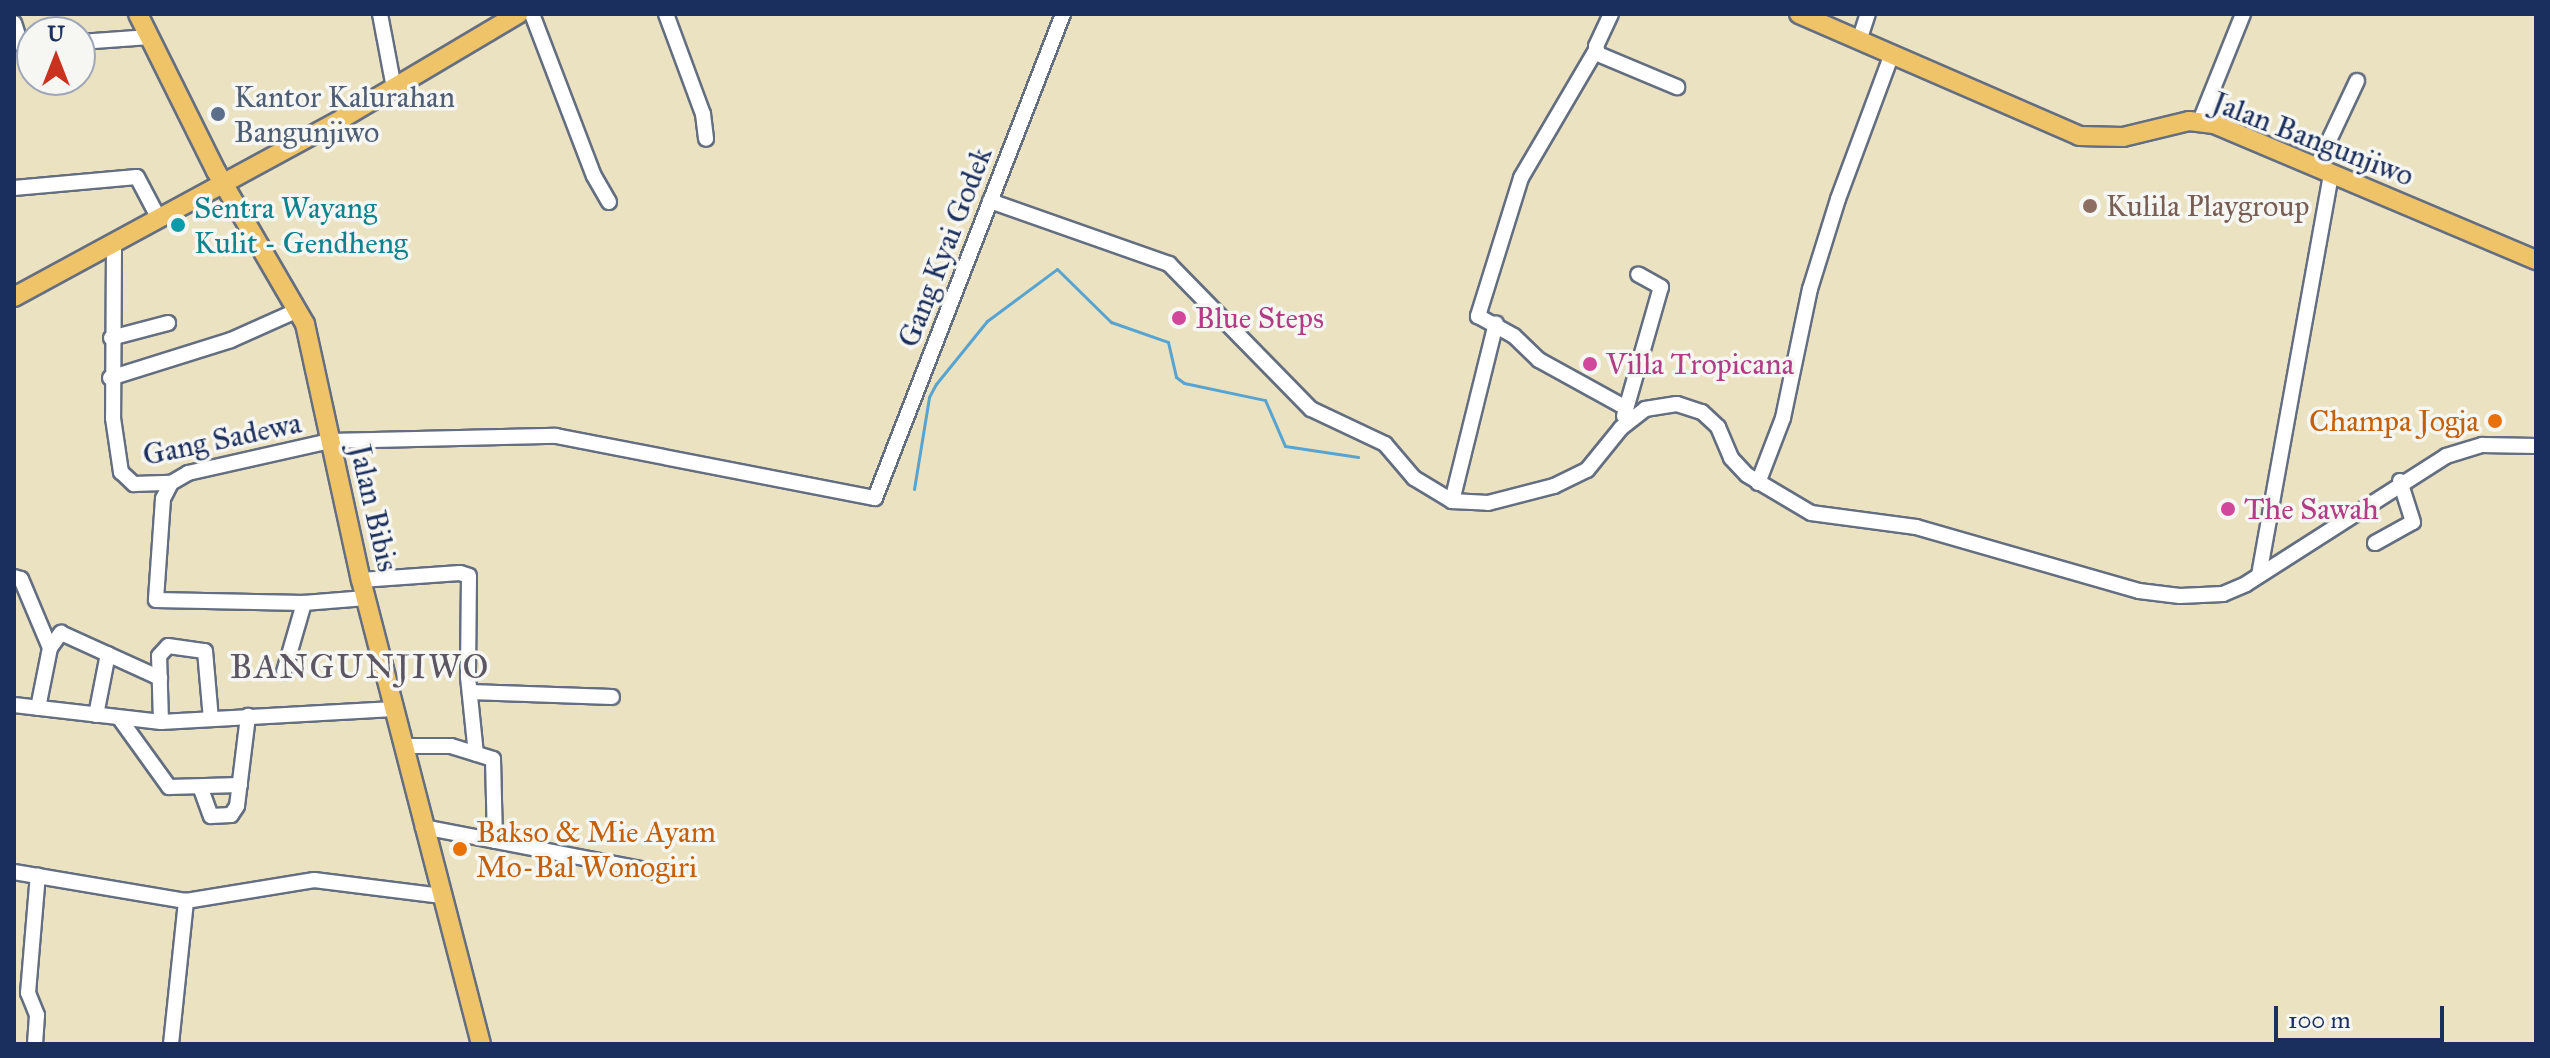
<!DOCTYPE html>
<html>
<head>
<meta charset="utf-8">
<style>
	body { margin:0 }
	#map { position:relative; width:2550px; height:1058px; overflow:hidden; background:#ebe2c2; font-family:"IM FELL Great Primer",serif }
	div>[style] { position:absolute }
	[style*='--x'] { left:calc(var(--x)*1px); top:calc(var(--y)*1px); width:calc(var(--w)*1px); rotate:calc(var(--a)*1deg) }
	.stream>* { height:3px; margin:-1.5px; padding:0 1.5px; transform-origin:1.5px; border-radius:1.5px; background:#58a4d1 }
	.roads { filter:drop-shadow(2px 0 #646e81) drop-shadow(-2px 0 #646e81) drop-shadow(0 2px #646e81) drop-shadow(0 -2px #646e81) }
	.minor>* { height:14px; margin:-7px; padding:0 7px; transform-origin:7px; border-radius:7px; background:#fff }
	.major>* { height:18px; margin:-9px; padding:0 9px; transform-origin:9px; border-radius:9px; background:#efc469 }
	.dots>* { width:22px; height:22px; translate:-50% -50%; box-sizing:border-box; border:4px solid #f6f6f2; border-radius:50% }
	span { translate:-50% -50%; white-space:nowrap; text-align:center; line-height:1.15; -webkit-text-stroke:7px #f6f6f2; paint-order:stroke }
	.service-label { font-size:30px; color:#4e5e75 }
	.left { translate:0 -50%; text-align:left }
	.street-label { font-size:30px; color:#1b2f5e }
	.education-label { font-size:30px; color:#785e54 }
	.culture-label { font-size:30px; color:#0d838f }
	.hotel-label { font-size:30px; color:#b23c85 }
	.food-label { font-size:30px; color:#c56008 }
	.right { translate:-100% -50%; text-align:right }
	.quarter-label { font-size:34px; color:#5b5661; letter-spacing:2px }
	.frame { position:absolute; inset:0; border:16px solid #1b2f5e; pointer-events:none }
	.north { position:absolute; left:16px; top:16px; width:80px; height:80px; box-sizing:border-box; background:#f6f6f2; border:2px solid #9ea6b7; border-radius:50%; rotate:0deg; font-size:22px; font-weight:700; line-height:32px; text-align:center; color:#1b2f5e }
	.north::after { content:''; display:block; margin:auto; width:28px; height:36px; background:#c8321e; clip-path:polygon(50% 0,100% 100%,50% 72%,0 100%) }
	.scale { position:absolute; left:2274px; top:1006px; width:170px; height:36px; box-sizing:border-box; border:4px solid #1b2f5e; border-top:0; padding-left:10px; font-size:24px; line-height:28px; white-space:nowrap; color:#1b2f5e; -webkit-text-stroke:6px #f6f6f2; paint-order:stroke }
</style>
</head>
<body>
<div id="map">
	<div class="stream">
		<div style="--x:914;--y:489;--w:93;--a:-80.7"></div>
		<div style="--x:929;--y:397;--w:15;--a:-62"></div>
		<div style="--x:936;--y:384;--w:81;--a:-51"></div>
		<div style="--x:987;--y:321;--w:87;--a:-36.6"></div>
		<div style="--x:1057;--y:269;--w:76;--a:44.5"></div>
		<div style="--x:1111;--y:322;--w:60;--a:19.3"></div>
		<div style="--x:1168;--y:342;--w:36;--a:77"></div>
		<div style="--x:1176;--y:377;--w:10;--a:37"></div>
		<div style="--x:1184;--y:383;--w:83;--a:11.9"></div>
		<div style="--x:1265;--y:400;--w:50;--a:66.5"></div>
		<div style="--x:1285;--y:446;--w:74;--a:8.6"></div>
	</div>
	<div class="roads">
		<div class="minor">
			<div style="--x:380;--y:14;--w:75;--a:79.3"></div>
			<div style="--x:532;--y:14;--w:173;--a:69.1"></div>
			<div style="--x:594;--y:176;--w:30;--a:60"></div>
			<div style="--x:666;--y:14;--w:107;--a:69.7"></div>
			<div style="--x:703;--y:114;--w:25;--a:83"></div>
			<div style="--x:1611;--y:14;--w:35;--a:115"></div>
			<div style="--x:1596;--y:46;--w:8;--a:76"></div>
			<div style="--x:1598;--y:54;--w:86;--a:22.7"></div>
			<div style="--x:14;--y:23;--w:22;--a:72"></div>
			<div style="--x:21;--y:44;--w:11;--a:10"></div>
			<div style="--x:1859;--y:41;--w:28;--a:-72"></div>
			<div style="--x:80;--y:42;--w:70;--a:-4.1"></div>
			<div style="--x:1596;--y:50;--w:148;--a:120.4"></div>
			<div style="--x:1521;--y:178;--w:145;--a:107.3"></div>
			<div style="--x:1478;--y:316;--w:41;--a:29.1"></div>
			<div style="--x:1514;--y:336;--w:35;--a:44"></div>
			<div style="--x:1539;--y:360;--w:99;--a:28.9"></div>
			<div style="--x:2200;--y:121;--w:115;--a:-68.1"></div>
			<div style="--x:2317;--y:166;--w:94;--a:-64.8"></div>
			<div style="--x:14;--y:188;--w:123;--a:-5.1"></div>
			<div style="--x:137;--y:177;--w:45;--a:62.3"></div>
			<div style="--x:990;--y:201;--w:190;--a:19.4"></div>
			<div style="--x:1169;--y:264;--w:203;--a:45.6"></div>
			<div style="--x:1311;--y:409;--w:82;--a:25.3"></div>
			<div style="--x:1385;--y:444;--w:45;--a:49.5"></div>
			<div style="--x:1414;--y:478;--w:44;--a:31.2"></div>
			<div style="--x:1452;--y:501;--w:36;--a:3"></div>
			<div style="--x:1488;--y:503;--w:68;--a:-14.4"></div>
			<div style="--x:1554;--y:486;--w:37;--a:-26"></div>
			<div style="--x:1587;--y:470;--w:54;--a:-51"></div>
			<div style="--x:1621;--y:428;--w:31;--a:-38"></div>
			<div style="--x:1645;--y:409;--w:32;--a:-9"></div>
			<div style="--x:1677;--y:404;--w:26;--a:18"></div>
			<div style="--x:1702;--y:412;--w:22;--a:43"></div>
			<div style="--x:1718;--y:427;--w:34;--a:67"></div>
			<div style="--x:1731;--y:458;--w:23;--a:47"></div>
			<div style="--x:1747;--y:475;--w:74;--a:30.7"></div>
			<div style="--x:1811;--y:513;--w:106;--a:7.6"></div>
			<div style="--x:1916;--y:527;--w:232;--a:16"></div>
			<div style="--x:2139;--y:591;--w:41;--a:7"></div>
			<div style="--x:2180;--y:596;--w:43;--a:-2.7"></div>
			<div style="--x:2223;--y:594;--w:25;--a:-23"></div>
			<div style="--x:2246;--y:584;--w:237;--a:-32.6"></div>
			<div style="--x:2446;--y:456;--w:38;--a:-17"></div>
			<div style="--x:2482;--y:445;--w:54;--a:1.1"></div>
			<div style="--x:114;--y:244;--w:174;--a:90.3"></div>
			<div style="--x:113;--y:418;--w:55;--a:81.6"></div>
			<div style="--x:121;--y:472;--w:18;--a:43"></div>
			<div style="--x:134;--y:484;--w:37;--a:-2"></div>
			<div style="--x:171;--y:483;--w:20;--a:-30"></div>
			<div style="--x:188;--y:473;--w:146;--a:-12.7"></div>
			<div style="--x:330;--y:441;--w:226;--a:-1.3"></div>
			<div style="--x:556;--y:436;--w:325;--a:11"></div>
			<div style="--x:875;--y:498;--w:519;--a:-68.77"></div>
			<div style="--x:111;--y:338;--w:59;--a:-14.7"></div>
			<div style="--x:110;--y:378;--w:127;--a:-17.4"></div>
			<div style="--x:231;--y:340;--w:73;--a:-24.1"></div>
			<div style="--x:1624;--y:416;--w:134;--a:-74"></div>
			<div style="--x:1661;--y:287;--w:26;--a:-151"></div>
			<div style="--x:171;--y:483;--w:18;--a:117"></div>
			<div style="--x:163;--y:499;--w:101;--a:94"></div>
			<div style="--x:156;--y:600;--w:148;--a:1.2"></div>
			<div style="--x:304;--y:603;--w:62;--a:-4.6"></div>
			<div style="--x:1758;--y:483;--w:70;--a:-69"></div>
			<div style="--x:1783;--y:418;--w:132;--a:-78.2"></div>
			<div style="--x:1810;--y:289;--w:94;--a:-72.7"></div>
			<div style="--x:1838;--y:199;--w:155;--a:-69.6"></div>
			<div style="--x:1452;--y:501;--w:183;--a:-76.1"></div>
			<div style="--x:2375;--y:543;--w:43;--a:-28.9"></div>
			<div style="--x:2413;--y:522;--w:43;--a:-107.6"></div>
			<div style="--x:2259;--y:575;--w:408;--a:-79.8"></div>
			<div style="--x:14;--y:577;--w:7;--a:16"></div>
			<div style="--x:21;--y:579;--w:75;--a:67.2"></div>
			<div style="--x:361;--y:580;--w:99;--a:-4"></div>
			<div style="--x:460;--y:573;--w:9;--a:18"></div>
			<div style="--x:469;--y:576;--w:101;--a:90.6"></div>
			<div style="--x:468;--y:677;--w:77;--a:84.1"></div>
			<div style="--x:284;--y:672;--w:72;--a:-73.8"></div>
			<div style="--x:470;--y:692;--w:142;--a:2"></div>
			<div style="--x:14;--y:705;--w:148;--a:6.6"></div>
			<div style="--x:161;--y:722;--w:233;--a:-3.2"></div>
			<div style="--x:38;--y:708;--w:61;--a:-78.7"></div>
			<div style="--x:50;--y:648;--w:19;--a:-54"></div>
			<div style="--x:61;--y:633;--w:109;--a:24.4"></div>
			<div style="--x:96;--y:715;--w:62;--a:-78.9"></div>
			<div style="--x:120;--y:719;--w:84;--a:54.2"></div>
			<div style="--x:169;--y:787;--w:71;--a:-1.6"></div>
			<div style="--x:161;--y:722;--w:66;--a:-91.7"></div>
			<div style="--x:159;--y:656;--w:13;--a:-48"></div>
			<div style="--x:168;--y:646;--w:37;--a:8"></div>
			<div style="--x:205;--y:651;--w:68;--a:85"></div>
			<div style="--x:403;--y:746;--w:48;--a:0"></div>
			<div style="--x:451;--y:746;--w:44;--a:17.2"></div>
			<div style="--x:493;--y:759;--w:82;--a:88.6"></div>
			<div style="--x:201;--y:789;--w:29;--a:70"></div>
			<div style="--x:211;--y:816;--w:20;--a:-3"></div>
			<div style="--x:231;--y:815;--w:11;--a:-56"></div>
			<div style="--x:237;--y:806;--w:91;--a:-83"></div>
			<div style="--x:423;--y:827;--w:242;--a:10.9"></div>
			<div style="--x:14;--y:872;--w:174;--a:9.6"></div>
			<div style="--x:186;--y:901;--w:130;--a:-9.3"></div>
			<div style="--x:314;--y:880;--w:129;--a:7.1"></div>
			<div style="--x:35;--y:1044;--w:29;--a:-86"></div>
			<div style="--x:37;--y:1015;--w:24;--a:-112"></div>
			<div style="--x:28;--y:993;--w:118;--a:-85.2"></div>
			<div style="--x:171;--y:1044;--w:144;--a:-84"></div>
		</div>
		<div class="major">
			<div style="--x:138;--y:14;--w:175;--a:63.6"></div>
			<div style="--x:216;--y:171;--w:177;--a:59.8"></div>
			<div style="--x:305;--y:324;--w:262;--a:77.7"></div>
			<div style="--x:361;--y:580;--w:479;--a:75.5"></div>
			<div style="--x:1799;--y:14;--w:305;--a:23.5"></div>
			<div style="--x:2079;--y:136;--w:44;--a:1.3"></div>
			<div style="--x:2123;--y:137;--w:68;--a:-13.6"></div>
			<div style="--x:2189;--y:121;--w:25;--a:7"></div>
			<div style="--x:2214;--y:124;--w:350;--a:22.9"></div>
			<div style="--x:14;--y:297;--w:375;--a:-28.5"></div>
			<div style="--x:343;--y:118;--w:204;--a:-30.7"></div>
		</div>
	</div>
	<div class="dots">
		<div style="left:218px;top:114px;background:#5c6f8a"></div>
		<div style="left:2090px;top:206px;background:#8d6e63"></div>
		<div style="left:178px;top:225px;background:#0f9aa8"></div>
		<div style="left:1179px;top:318px;background:#d1479c"></div>
		<div style="left:1590px;top:364px;background:#d1479c"></div>
		<div style="left:2495px;top:421px;background:#e8710a"></div>
		<div style="left:2228px;top:509px;background:#d1479c"></div>
		<div style="left:460px;top:849px;background:#e8710a"></div>
	</div>
	<div class="service-label">
		<span class="left" style="left:234px;top:114px">Kantor Kalurahan<br>Bangunjiwo</span>
	</div>
	<div class="street-label">
		<span style="left:2313px;top:139px;rotate:21deg">Jalan Bangunjiwo</span>
		<span style="left:945px;top:247px;rotate:-69deg">Gang Kyai Godek</span>
		<span style="left:222px;top:439px;rotate:-12deg">Gang Sadewa</span>
		<span style="left:374px;top:508px;rotate:77deg">Jalan Bibis</span>
	</div>
	<div class="education-label">
		<span class="left" style="left:2106px;top:206px">Kulila Playgroup</span>
	</div>
	<div class="culture-label">
		<span class="left" style="left:194px;top:225px">Sentra Wayang<br>Kulit - Gendheng</span>
	</div>
	<div class="hotel-label">
		<span class="left" style="left:1195px;top:318px">Blue Steps</span>
		<span class="left" style="left:1606px;top:364px">Villa Tropicana</span>
		<span class="left" style="left:2244px;top:509px">The Sawah</span>
	</div>
	<div class="food-label">
		<span class="right" style="left:2479px;top:421px">Champa Jogja</span>
		<span class="left" style="left:476px;top:849px">Bakso &amp; Mie Ayam<br>Mo-Bal Wonogiri</span>
	</div>
	<div class="quarter-label">
		<span style="left:360px;top:667px">BANGUNJIWO</span>
	</div>
	<div class="frame"></div>
	<div class="north">U</div>
	<div class="scale">100 m</div>
</div>
</body>
</html>
